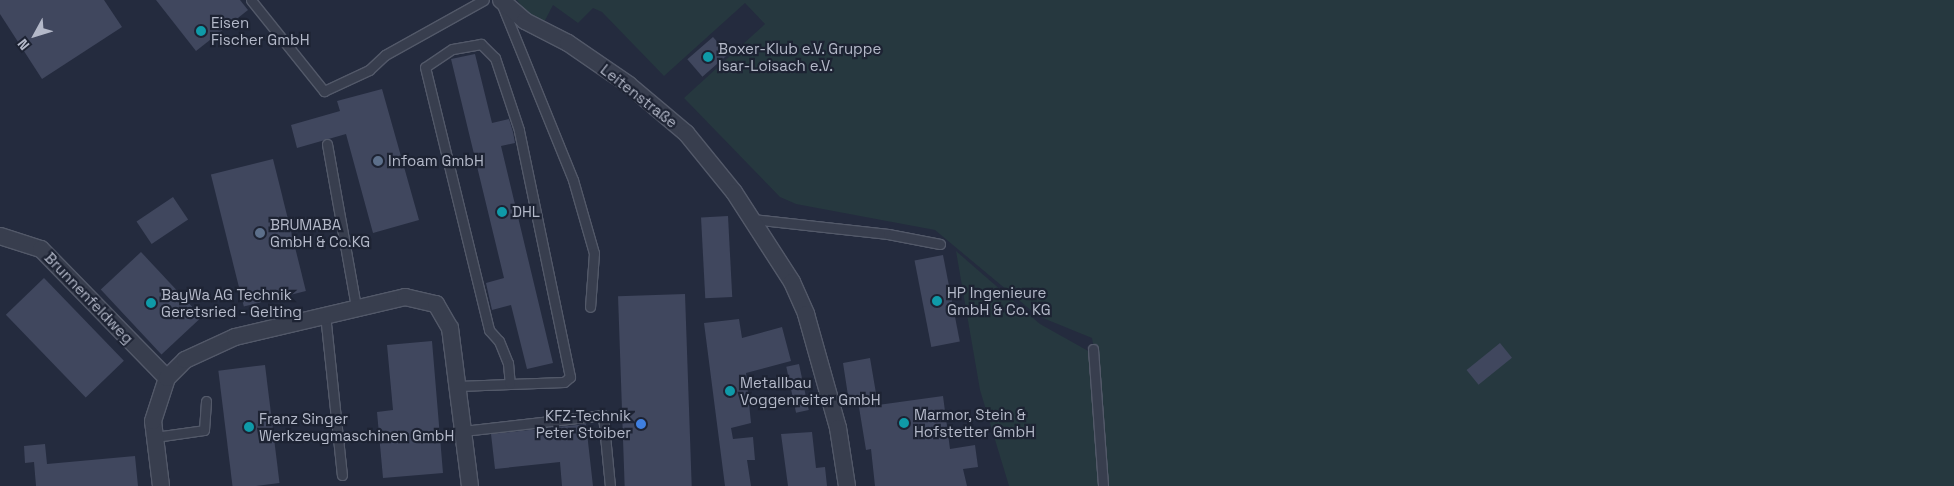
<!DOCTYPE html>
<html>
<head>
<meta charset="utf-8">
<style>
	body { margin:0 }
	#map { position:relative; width:1954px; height:486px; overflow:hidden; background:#242b3e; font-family:"Space Grotesk",sans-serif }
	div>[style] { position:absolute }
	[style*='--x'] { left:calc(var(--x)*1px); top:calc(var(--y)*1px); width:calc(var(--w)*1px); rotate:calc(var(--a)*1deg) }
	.green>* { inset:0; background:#26383f }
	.building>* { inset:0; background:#40475e; transform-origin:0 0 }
	.roads { filter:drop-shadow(1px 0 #535969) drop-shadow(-1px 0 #535969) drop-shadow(0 1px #535969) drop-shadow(0 -1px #535969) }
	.service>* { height:9px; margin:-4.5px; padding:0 4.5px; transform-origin:4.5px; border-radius:4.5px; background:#383e4e }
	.minor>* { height:16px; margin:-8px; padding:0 8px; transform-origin:8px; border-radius:8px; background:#383e4e }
	.dots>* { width:14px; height:14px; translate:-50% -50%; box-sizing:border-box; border:2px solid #1d2333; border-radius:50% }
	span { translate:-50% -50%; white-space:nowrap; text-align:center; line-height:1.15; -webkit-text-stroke:4.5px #1d2333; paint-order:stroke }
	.poi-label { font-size:15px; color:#b4b9c9 }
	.left { translate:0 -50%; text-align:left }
	.right { translate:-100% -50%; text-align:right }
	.street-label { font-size:15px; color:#b4b9c9 }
	.north { position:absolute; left:10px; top:10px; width:50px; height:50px; -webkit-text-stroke:4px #1d2333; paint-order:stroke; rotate:231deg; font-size:14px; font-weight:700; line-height:20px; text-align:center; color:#b4b9c9 }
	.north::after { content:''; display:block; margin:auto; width:18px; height:22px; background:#b4b9c9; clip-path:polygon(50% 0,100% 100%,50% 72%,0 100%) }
</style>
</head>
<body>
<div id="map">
	<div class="green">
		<div style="clip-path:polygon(517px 0,1954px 0,1954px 486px,1107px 486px,1103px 402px,1092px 338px,1038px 316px,935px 230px,796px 204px,780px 197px,684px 98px,765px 24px,745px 3px,664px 76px,602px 12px,593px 8px,578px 23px,553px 5px,540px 30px)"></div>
		<div style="clip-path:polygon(956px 251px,1040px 324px,1090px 352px,1100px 486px,1009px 486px,980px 390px)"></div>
	</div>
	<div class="building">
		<div style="clip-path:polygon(0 0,104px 0,122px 27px,42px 79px,0 14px)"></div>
		<div style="clip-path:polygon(156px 0,240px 0,248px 10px,196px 51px)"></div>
		<div style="left:713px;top:37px;width:23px;height:34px;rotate:49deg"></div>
		<div style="clip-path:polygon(475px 54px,492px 123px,509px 119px,513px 132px,515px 143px,501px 146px,553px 363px,527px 369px,511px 305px,492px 310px,486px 283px,504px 278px,451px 59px)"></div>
		<div style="clip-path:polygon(382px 89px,419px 220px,373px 233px,346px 134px,297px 148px,291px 125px,340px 111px,337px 101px)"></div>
		<div style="left:273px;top:159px;width:136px;height:64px;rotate:76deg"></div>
		<div style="left:173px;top:197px;width:27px;height:44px;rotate:56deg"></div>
		<div style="left:728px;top:216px;width:81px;height:27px;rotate:87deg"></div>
		<div style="left:141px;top:252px;width:89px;height:55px;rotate:47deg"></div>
		<div style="left:943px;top:255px;width:88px;height:29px;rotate:79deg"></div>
		<div style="left:44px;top:278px;width:115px;height:53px;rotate:46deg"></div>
		<div style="left:685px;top:294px;width:192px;height:67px;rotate:88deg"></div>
		<div style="clip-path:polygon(739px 319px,742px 338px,782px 327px,791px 361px,746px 373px,751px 423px,731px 428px,733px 439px,753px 437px,755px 460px,747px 460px,751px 486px,725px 486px,704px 323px)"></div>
		<div style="clip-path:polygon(432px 341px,443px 473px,383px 478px,377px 412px,393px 410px,387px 345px)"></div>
		<div style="left:1500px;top:343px;width:19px;height:43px;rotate:51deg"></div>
		<div style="clip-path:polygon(870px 358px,878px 405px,943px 396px,950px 449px,975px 445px,978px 467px,963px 469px,967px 486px,875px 486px,871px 449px,866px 450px,858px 401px,849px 402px,843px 363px)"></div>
		<div style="left:799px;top:364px;width:47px;height:13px;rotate:78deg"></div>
		<div style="left:265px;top:365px;width:119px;height:47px;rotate:83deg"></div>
		<div style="clip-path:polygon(586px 424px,593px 486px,562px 486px,560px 462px,495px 469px,491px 434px)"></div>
		<div style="clip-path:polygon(812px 432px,816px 468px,825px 467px,827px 486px,788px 486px,781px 434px)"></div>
		<div style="clip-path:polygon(45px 444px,47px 464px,135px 456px,138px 486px,36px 486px,34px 462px,25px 463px,24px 446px)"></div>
	</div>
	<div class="roads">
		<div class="service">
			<div style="--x:251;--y:0;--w:117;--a:51.3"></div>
			<div style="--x:324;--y:91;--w:50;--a:-25"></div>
			<div style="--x:369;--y:70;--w:22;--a:-43"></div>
			<div style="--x:385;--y:55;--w:113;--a:-29.1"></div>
			<div style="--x:502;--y:5;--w:189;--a:67.9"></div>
			<div style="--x:573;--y:180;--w:76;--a:74"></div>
			<div style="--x:594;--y:253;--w:54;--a:94.2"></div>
			<div style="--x:327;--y:144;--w:166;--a:79.9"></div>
			<div style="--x:752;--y:219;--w:137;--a:6.3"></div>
			<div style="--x:888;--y:234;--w:53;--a:10.9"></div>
			<div style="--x:325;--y:314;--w:162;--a:84"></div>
			<div style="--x:1093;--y:349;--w:137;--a:85.8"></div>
			<div style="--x:458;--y:386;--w:52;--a:-2.2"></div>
			<div style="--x:510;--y:384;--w:54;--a:-2.1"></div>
			<div style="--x:564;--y:382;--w:8;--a:-40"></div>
			<div style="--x:570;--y:377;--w:252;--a:-101.7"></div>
			<div style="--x:519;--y:130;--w:76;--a:-108.4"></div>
			<div style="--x:495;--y:58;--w:20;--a:-135"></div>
			<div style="--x:481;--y:44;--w:29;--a:170"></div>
			<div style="--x:452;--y:49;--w:32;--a:146"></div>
			<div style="--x:425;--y:67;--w:271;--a:76.3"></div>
			<div style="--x:489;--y:330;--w:15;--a:48"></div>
			<div style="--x:499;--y:341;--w:24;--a:68"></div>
			<div style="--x:508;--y:363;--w:21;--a:85"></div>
			<div style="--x:463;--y:431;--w:141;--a:-6.5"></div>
			<div style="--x:603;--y:415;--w:71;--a:84.4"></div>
			<div style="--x:155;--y:437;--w:49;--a:-8.1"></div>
			<div style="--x:204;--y:430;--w:29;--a:-86"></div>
		</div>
		<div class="minor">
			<div style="--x:501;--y:0;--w:32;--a:41"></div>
			<div style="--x:525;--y:21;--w:48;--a:27.1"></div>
			<div style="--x:568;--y:43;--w:74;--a:34.5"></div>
			<div style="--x:629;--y:85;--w:75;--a:40.1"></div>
			<div style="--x:686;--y:133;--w:76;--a:50.9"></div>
			<div style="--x:734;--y:192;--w:107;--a:57.2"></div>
			<div style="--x:792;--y:282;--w:35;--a:66"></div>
			<div style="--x:806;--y:314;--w:118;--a:74.3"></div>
			<div style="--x:838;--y:428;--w:59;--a:81.2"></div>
			<div style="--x:0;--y:236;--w:43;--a:17.6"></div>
			<div style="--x:41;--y:249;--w:180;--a:45.7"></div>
			<div style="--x:161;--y:486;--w:65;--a:-97"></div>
			<div style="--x:153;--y:421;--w:45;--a:-72"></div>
			<div style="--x:167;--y:378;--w:25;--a:-45"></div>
			<div style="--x:185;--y:360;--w:55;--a:-24.7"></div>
			<div style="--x:235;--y:337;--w:175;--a:-13.2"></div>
			<div style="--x:405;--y:297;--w:32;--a:13"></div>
			<div style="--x:436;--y:304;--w:28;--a:60"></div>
			<div style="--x:450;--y:328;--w:159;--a:82.8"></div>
		</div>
	</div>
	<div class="dots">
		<div style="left:201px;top:31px;background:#0f9aa8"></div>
		<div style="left:708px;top:57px;background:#0f9aa8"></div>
		<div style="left:378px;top:161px;background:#5c6f8a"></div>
		<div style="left:502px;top:212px;background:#0f9aa8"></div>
		<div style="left:260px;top:233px;background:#5c6f8a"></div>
		<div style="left:937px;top:301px;background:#0f9aa8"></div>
		<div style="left:151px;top:303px;background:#0f9aa8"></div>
		<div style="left:730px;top:391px;background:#0f9aa8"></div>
		<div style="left:904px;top:423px;background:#0f9aa8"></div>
		<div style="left:641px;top:424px;background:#3f7fe0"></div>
		<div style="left:249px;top:427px;background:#0f9aa8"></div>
	</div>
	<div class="poi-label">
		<span class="left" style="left:211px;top:31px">Eisen<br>Fischer GmbH</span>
		<span class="left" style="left:718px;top:57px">Boxer-Klub e.V. Gruppe<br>Isar-Loisach e.V.</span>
		<span class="left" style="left:388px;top:161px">Infoam GmbH</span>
		<span class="left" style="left:512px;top:212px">DHL</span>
		<span class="left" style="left:270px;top:233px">BRUMABA<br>GmbH &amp; Co.KG</span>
		<span class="left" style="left:947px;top:301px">HP Ingenieure<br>GmbH &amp; Co. KG</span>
		<span class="left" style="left:161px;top:303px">BayWa AG Technik<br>Geretsried - Gelting</span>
		<span class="left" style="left:740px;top:391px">Metallbau<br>Voggenreiter GmbH</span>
		<span class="left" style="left:914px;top:423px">Marmor, Stein &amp;<br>Hofstetter GmbH</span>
		<span class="right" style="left:631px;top:424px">KFZ-Technik<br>Peter Stoiber</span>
		<span class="left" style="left:259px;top:427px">Franz Singer<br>Werkzeugmaschinen GmbH</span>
	</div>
	<div class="street-label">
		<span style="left:639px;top:96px;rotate:38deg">Leitenstraße</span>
		<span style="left:89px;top:298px;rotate:46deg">Brunnenfeldweg</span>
	</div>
	<div class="north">N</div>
</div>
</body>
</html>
